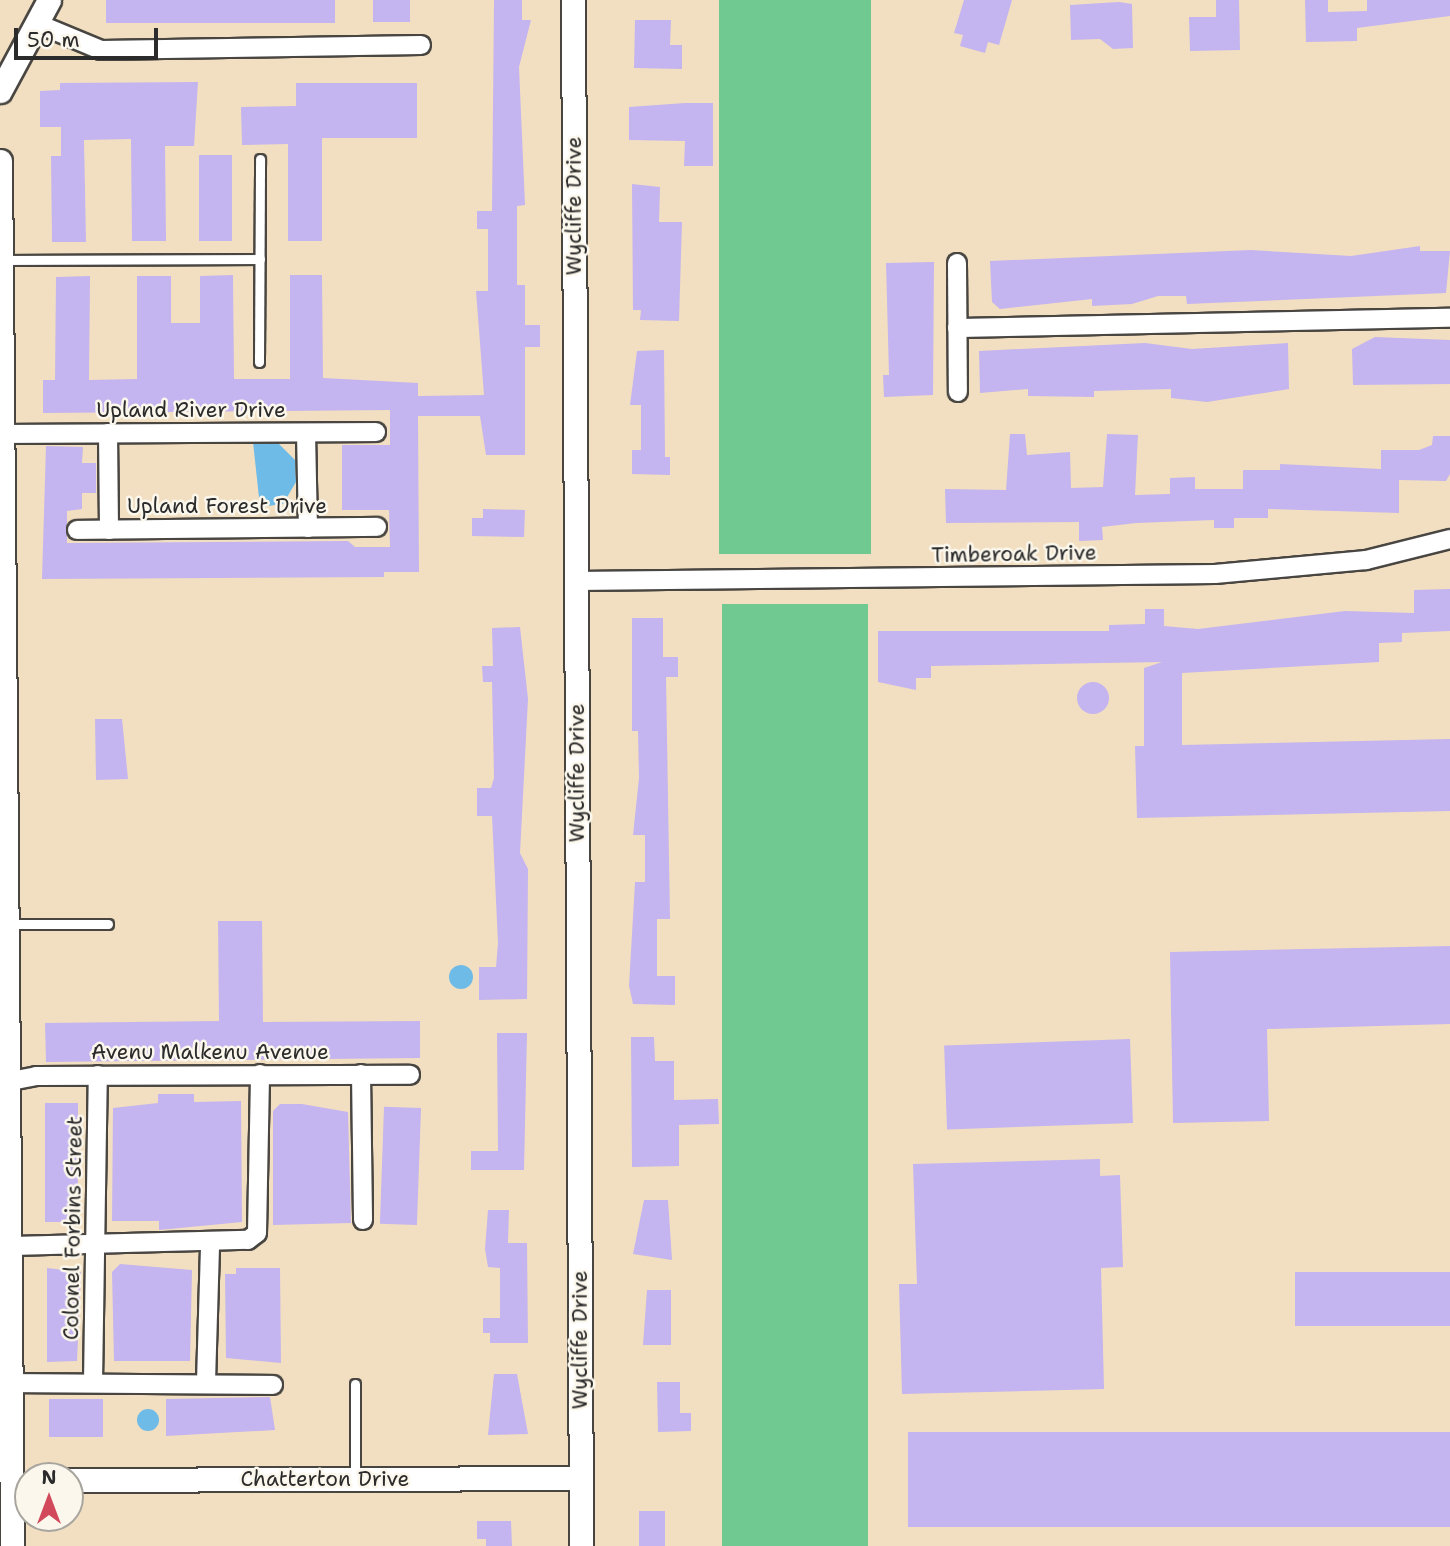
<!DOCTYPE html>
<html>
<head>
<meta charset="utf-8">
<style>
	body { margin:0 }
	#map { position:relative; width:1450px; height:1546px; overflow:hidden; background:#f2dfc1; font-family:"Shantell Sans",sans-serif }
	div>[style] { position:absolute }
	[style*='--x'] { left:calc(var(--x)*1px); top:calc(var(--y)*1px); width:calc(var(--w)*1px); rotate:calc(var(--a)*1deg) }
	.green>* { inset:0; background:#70c990; transform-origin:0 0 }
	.water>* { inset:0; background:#6fbbe8 }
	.round { border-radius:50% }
	.building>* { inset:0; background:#c4b4ef; transform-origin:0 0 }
	.roads { filter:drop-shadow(2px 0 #494642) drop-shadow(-2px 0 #494642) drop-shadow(0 2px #494642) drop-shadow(0 -2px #494642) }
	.service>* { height:9px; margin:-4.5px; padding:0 4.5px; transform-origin:4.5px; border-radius:4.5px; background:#fff }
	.minor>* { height:18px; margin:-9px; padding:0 9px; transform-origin:9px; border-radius:9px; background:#fff }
	.tertiary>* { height:23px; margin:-11.5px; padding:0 11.5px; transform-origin:11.5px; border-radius:11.5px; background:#fff }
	span { translate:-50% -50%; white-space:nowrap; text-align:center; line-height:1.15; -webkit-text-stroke:5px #fbf7ec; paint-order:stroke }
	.street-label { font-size:21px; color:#2b2b2b }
	.north { position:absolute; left:14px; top:1462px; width:70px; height:70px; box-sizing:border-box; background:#fbf7ec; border:2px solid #a8a59f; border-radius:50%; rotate:0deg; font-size:19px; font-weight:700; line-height:28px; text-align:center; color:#2b2b2b }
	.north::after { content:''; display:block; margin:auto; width:24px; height:32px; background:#d1495b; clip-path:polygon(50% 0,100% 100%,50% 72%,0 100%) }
	.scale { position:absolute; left:14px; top:28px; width:144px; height:32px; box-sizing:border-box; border:4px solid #2b2b2b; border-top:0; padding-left:9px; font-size:21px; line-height:24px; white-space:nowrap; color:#2b2b2b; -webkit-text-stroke:5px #fbf7ec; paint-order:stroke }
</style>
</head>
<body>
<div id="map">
	<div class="green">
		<div style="left:719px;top:0;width:152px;height:554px"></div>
		<div style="left:868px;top:604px;width:942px;height:146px;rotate:90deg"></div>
	</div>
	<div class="water">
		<div style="clip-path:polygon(253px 442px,278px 443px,295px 460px,296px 482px,283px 504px,260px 507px)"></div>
		<div class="round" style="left:449px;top:965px;width:24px;height:24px"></div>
		<div class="round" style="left:137px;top:1409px;width:22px;height:22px"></div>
	</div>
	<div class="building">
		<div style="left:106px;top:0;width:229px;height:23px"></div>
		<div style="left:373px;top:0;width:37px;height:22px"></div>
		<div style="clip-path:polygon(494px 0,522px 0,522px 20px,531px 20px,519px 67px,525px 205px,517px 206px,517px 285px,525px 285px,525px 325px,540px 325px,540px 347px,525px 347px,525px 455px,486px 455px,480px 416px,418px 416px,419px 572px,384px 572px,384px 577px,42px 579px,46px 446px,83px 447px,82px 463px,96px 463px,96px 493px,82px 493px,82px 509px,67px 511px,67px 543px,348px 541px,355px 547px,390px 547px,389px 510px,342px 510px,342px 445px,390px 445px,390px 410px,43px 413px,43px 380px,55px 380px,56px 277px,90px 276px,89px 380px,137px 379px,137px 276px,171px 276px,171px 323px,200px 323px,200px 276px,233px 275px,234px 379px,290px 379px,290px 275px,322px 275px,323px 378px,418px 383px,418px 396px,484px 395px,476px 291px,488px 291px,488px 229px,477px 229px,477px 211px,492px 211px)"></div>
		<div style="clip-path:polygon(964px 0,1012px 0,999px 45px,988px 42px,985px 53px,960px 46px,963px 35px,954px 33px)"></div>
		<div style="clip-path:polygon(1216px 0,1239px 0,1240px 50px,1190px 51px,1189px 17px,1216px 17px)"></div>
		<div style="clip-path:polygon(1305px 0,1328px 0,1328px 12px,1367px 11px,1367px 0,1450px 0,1450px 16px,1357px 28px,1357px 41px,1306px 42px)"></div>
		<div style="clip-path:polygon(1119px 2px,1132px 4px,1133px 48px,1113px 49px,1100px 39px,1071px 40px,1070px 5px)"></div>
		<div style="clip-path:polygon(635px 20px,671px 20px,670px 45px,682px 45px,682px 69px,634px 68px)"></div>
		<div style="clip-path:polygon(198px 82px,194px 146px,165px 146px,166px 241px,132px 241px,131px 139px,84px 140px,86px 242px,52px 242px,51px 156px,61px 156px,61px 127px,40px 127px,40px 91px,60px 90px,60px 83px)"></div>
		<div style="clip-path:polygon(296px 83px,417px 83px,417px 138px,322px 138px,322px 241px,288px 241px,288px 144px,242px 145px,241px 107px,296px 106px)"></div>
		<div style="clip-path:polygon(685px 103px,713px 103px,713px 166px,684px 166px,685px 141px,629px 140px,629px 107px)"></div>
		<div style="left:232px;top:155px;width:86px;height:33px;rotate:90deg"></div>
		<div style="clip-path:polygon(632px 184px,660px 187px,659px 222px,682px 222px,679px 321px,640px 320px,641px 310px,633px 310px)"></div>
		<div style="clip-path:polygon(1420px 246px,1420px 251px,1450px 251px,1446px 293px,1187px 304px,1186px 296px,1158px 296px,1132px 304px,1092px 306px,1092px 299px,1000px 309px,992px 302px,990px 261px,1251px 250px,1351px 256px)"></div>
		<div style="clip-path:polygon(934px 262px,933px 395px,884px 397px,883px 375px,889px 375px,886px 263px)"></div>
		<div style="clip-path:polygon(1375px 337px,1450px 340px,1450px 384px,1353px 385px,1352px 349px)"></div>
		<div style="clip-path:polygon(1145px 343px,1192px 349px,1288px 343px,1289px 389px,1207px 402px,1171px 398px,1171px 389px,1094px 391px,1094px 397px,1028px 396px,1028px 389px,980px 393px,979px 351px)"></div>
		<div style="clip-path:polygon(664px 350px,665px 457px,670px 457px,670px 475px,632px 474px,632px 450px,641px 450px,641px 405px,630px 405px,637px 351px)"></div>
		<div style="clip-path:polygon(1010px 434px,1025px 434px,1027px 455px,1070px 452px,1071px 488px,1103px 487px,1107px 434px,1138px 435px,1135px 495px,1170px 494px,1170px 478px,1195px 477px,1195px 489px,1243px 489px,1243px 470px,1280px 470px,1280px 464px,1381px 469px,1381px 450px,1419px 450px,1432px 445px,1433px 436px,1450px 436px,1450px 474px,1446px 481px,1399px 480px,1399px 513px,1268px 509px,1268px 518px,1234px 518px,1234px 528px,1214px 528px,1214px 520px,1136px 523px,1102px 527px,1103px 540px,1079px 541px,1079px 522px,946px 523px,945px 489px,1006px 490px)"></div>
		<div style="clip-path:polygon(483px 509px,525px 510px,524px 537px,472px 536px,472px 518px,483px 518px)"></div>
		<div style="clip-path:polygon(1450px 589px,1450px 631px,1402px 633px,1402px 642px,1379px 643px,1379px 662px,1182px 673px,1182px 745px,1450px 739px,1450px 811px,1137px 818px,1135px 746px,1144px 746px,1144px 668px,1162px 662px,931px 666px,931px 678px,916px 678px,916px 690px,878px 682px,878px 631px,1109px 631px,1109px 625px,1145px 624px,1145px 609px,1164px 609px,1164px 626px,1198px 629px,1345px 611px,1414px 613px,1414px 590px)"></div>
		<div style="clip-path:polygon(632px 618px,663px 618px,663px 657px,678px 657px,678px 677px,666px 677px,670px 919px,657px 919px,657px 976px,675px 976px,675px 1005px,633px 1004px,629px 986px,635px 882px,645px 882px,645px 835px,633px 835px,639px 778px,638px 731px,632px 731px)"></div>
		<div style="clip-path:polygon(520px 627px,528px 699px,520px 853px,528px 869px,527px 999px,479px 1000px,479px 967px,496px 967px,498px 943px,492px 816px,477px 816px,477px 788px,491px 788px,494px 778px,492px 682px,483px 682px,482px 666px,493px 666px,492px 628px)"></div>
		<div class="round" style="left:1077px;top:682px;width:32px;height:32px"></div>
		<div style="clip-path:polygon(95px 719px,122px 719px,128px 779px,96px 780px)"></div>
		<div style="clip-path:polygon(218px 921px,262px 921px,263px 1022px,420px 1021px,420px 1058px,46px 1062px,45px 1023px,219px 1021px)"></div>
		<div style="clip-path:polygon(1450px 946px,1450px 1024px,1267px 1029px,1269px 1121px,1173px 1123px,1170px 952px)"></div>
		<div style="clip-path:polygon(497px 1033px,527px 1033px,524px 1170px,471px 1170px,471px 1151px,498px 1151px)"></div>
		<div style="clip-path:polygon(631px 1037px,654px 1037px,655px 1061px,674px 1061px,674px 1100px,718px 1099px,719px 1124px,679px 1125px,679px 1166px,632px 1167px)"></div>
		<div style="left:1130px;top:1039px;width:84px;height:186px;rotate:88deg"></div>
		<div style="clip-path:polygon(158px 1094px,194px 1094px,194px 1102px,241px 1101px,242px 1222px,159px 1230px,159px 1221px,112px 1221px,113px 1108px,158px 1103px)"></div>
		<div style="left:45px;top:1103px;width:33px;height:119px"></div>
		<div style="clip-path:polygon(302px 1104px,348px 1112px,351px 1223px,273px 1225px,273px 1111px,280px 1104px)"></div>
		<div style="left:421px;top:1108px;width:117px;height:37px;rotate:92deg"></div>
		<div style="clip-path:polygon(1100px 1159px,1100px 1176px,1120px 1175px,1123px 1267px,1101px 1268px,1104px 1389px,902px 1394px,899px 1284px,917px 1284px,913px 1164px)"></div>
		<div style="clip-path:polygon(644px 1200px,668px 1200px,672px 1260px,633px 1254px)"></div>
		<div style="clip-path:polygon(488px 1210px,509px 1210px,508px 1243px,527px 1243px,528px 1343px,490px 1343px,490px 1333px,483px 1333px,483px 1318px,500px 1318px,500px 1268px,488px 1267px,485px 1249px)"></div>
		<div style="clip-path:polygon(120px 1264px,192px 1270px,190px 1361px,114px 1361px,112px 1272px)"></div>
		<div style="clip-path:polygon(47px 1268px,81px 1272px,77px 1361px,47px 1362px)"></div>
		<div style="clip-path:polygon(236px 1268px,280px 1268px,281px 1363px,226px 1358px,225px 1274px,236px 1274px)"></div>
		<div style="left:1450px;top:1272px;width:54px;height:155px;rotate:90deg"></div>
		<div style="clip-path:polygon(647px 1290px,671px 1290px,671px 1345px,643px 1345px)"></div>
		<div style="clip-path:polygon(494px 1374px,517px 1374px,528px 1434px,488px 1435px)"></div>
		<div style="clip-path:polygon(657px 1382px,680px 1382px,680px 1413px,691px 1413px,691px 1431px,658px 1432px)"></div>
		<div style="clip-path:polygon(270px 1397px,275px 1430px,166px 1436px,166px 1399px)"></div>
		<div style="left:49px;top:1399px;width:54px;height:38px"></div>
		<div style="left:1450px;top:1432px;width:95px;height:542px;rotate:90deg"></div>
		<div style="left:639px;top:1511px;width:26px;height:35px"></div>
		<div style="clip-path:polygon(477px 1521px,511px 1521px,512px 1546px,486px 1546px,486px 1539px,477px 1539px)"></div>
	</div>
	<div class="roads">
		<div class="service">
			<div style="--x:5;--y:260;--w:255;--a:-0.2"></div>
			<div style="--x:259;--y:362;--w:203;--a:-89.7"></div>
			<div style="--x:9;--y:924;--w:99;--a:0"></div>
			<div style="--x:355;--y:1478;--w:94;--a:-90"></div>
		</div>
		<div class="minor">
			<div style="--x:36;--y:23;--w:70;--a:22.6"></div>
			<div style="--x:101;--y:50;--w:320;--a:-0.9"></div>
			<div style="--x:957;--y:263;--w:129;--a:89.6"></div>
			<div style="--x:957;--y:328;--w:493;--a:-1.2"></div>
			<div style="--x:108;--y:433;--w:97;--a:89.4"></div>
			<div style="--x:306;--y:433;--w:95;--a:88.8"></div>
			<div style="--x:6;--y:434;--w:370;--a:-0.3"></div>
			<div style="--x:77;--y:530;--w:300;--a:-0.6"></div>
			<div style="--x:576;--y:581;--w:639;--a:-0.63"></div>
			<div style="--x:1215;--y:574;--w:152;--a:-5.3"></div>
			<div style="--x:1366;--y:560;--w:87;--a:-14"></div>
			<div style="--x:361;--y:1074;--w:146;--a:89.2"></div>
			<div style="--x:11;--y:1081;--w:25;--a:-11"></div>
			<div style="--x:36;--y:1076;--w:374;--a:-0.2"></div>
			<div style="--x:12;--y:1246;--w:236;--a:-1.5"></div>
			<div style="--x:248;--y:1240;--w:11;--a:-38"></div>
			<div style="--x:257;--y:1233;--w:159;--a:-88.9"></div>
			<div style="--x:93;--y:1382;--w:307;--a:-89.1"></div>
			<div style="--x:206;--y:1382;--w:138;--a:-88.3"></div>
			<div style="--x:11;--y:1383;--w:262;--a:0.4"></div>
		</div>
		<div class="tertiary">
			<div style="--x:573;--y:0;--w:1546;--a:89.7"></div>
			<div style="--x:0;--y:91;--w:103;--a:-61.7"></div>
			<div style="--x:0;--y:161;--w:1385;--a:89.5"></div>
			<div style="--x:70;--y:1480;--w:511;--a:-0.22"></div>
		</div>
	</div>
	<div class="street-label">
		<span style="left:574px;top:206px;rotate:-90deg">Wycliffe Drive</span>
		<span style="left:191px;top:410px">Upland River Drive</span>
		<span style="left:227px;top:506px">Upland Forest Drive</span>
		<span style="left:1014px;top:554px;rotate:-1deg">Timberoak Drive</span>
		<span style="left:577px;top:773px;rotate:-90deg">Wycliffe Drive</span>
		<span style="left:210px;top:1052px">Avenu Malkenu Avenue</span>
		<span style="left:73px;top:1228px;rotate:-89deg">Colonel Forbins Street</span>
		<span style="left:580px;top:1340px;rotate:-90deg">Wycliffe Drive</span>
		<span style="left:325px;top:1479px">Chatterton Drive</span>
	</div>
	<div class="north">N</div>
	<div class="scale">50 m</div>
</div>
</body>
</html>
